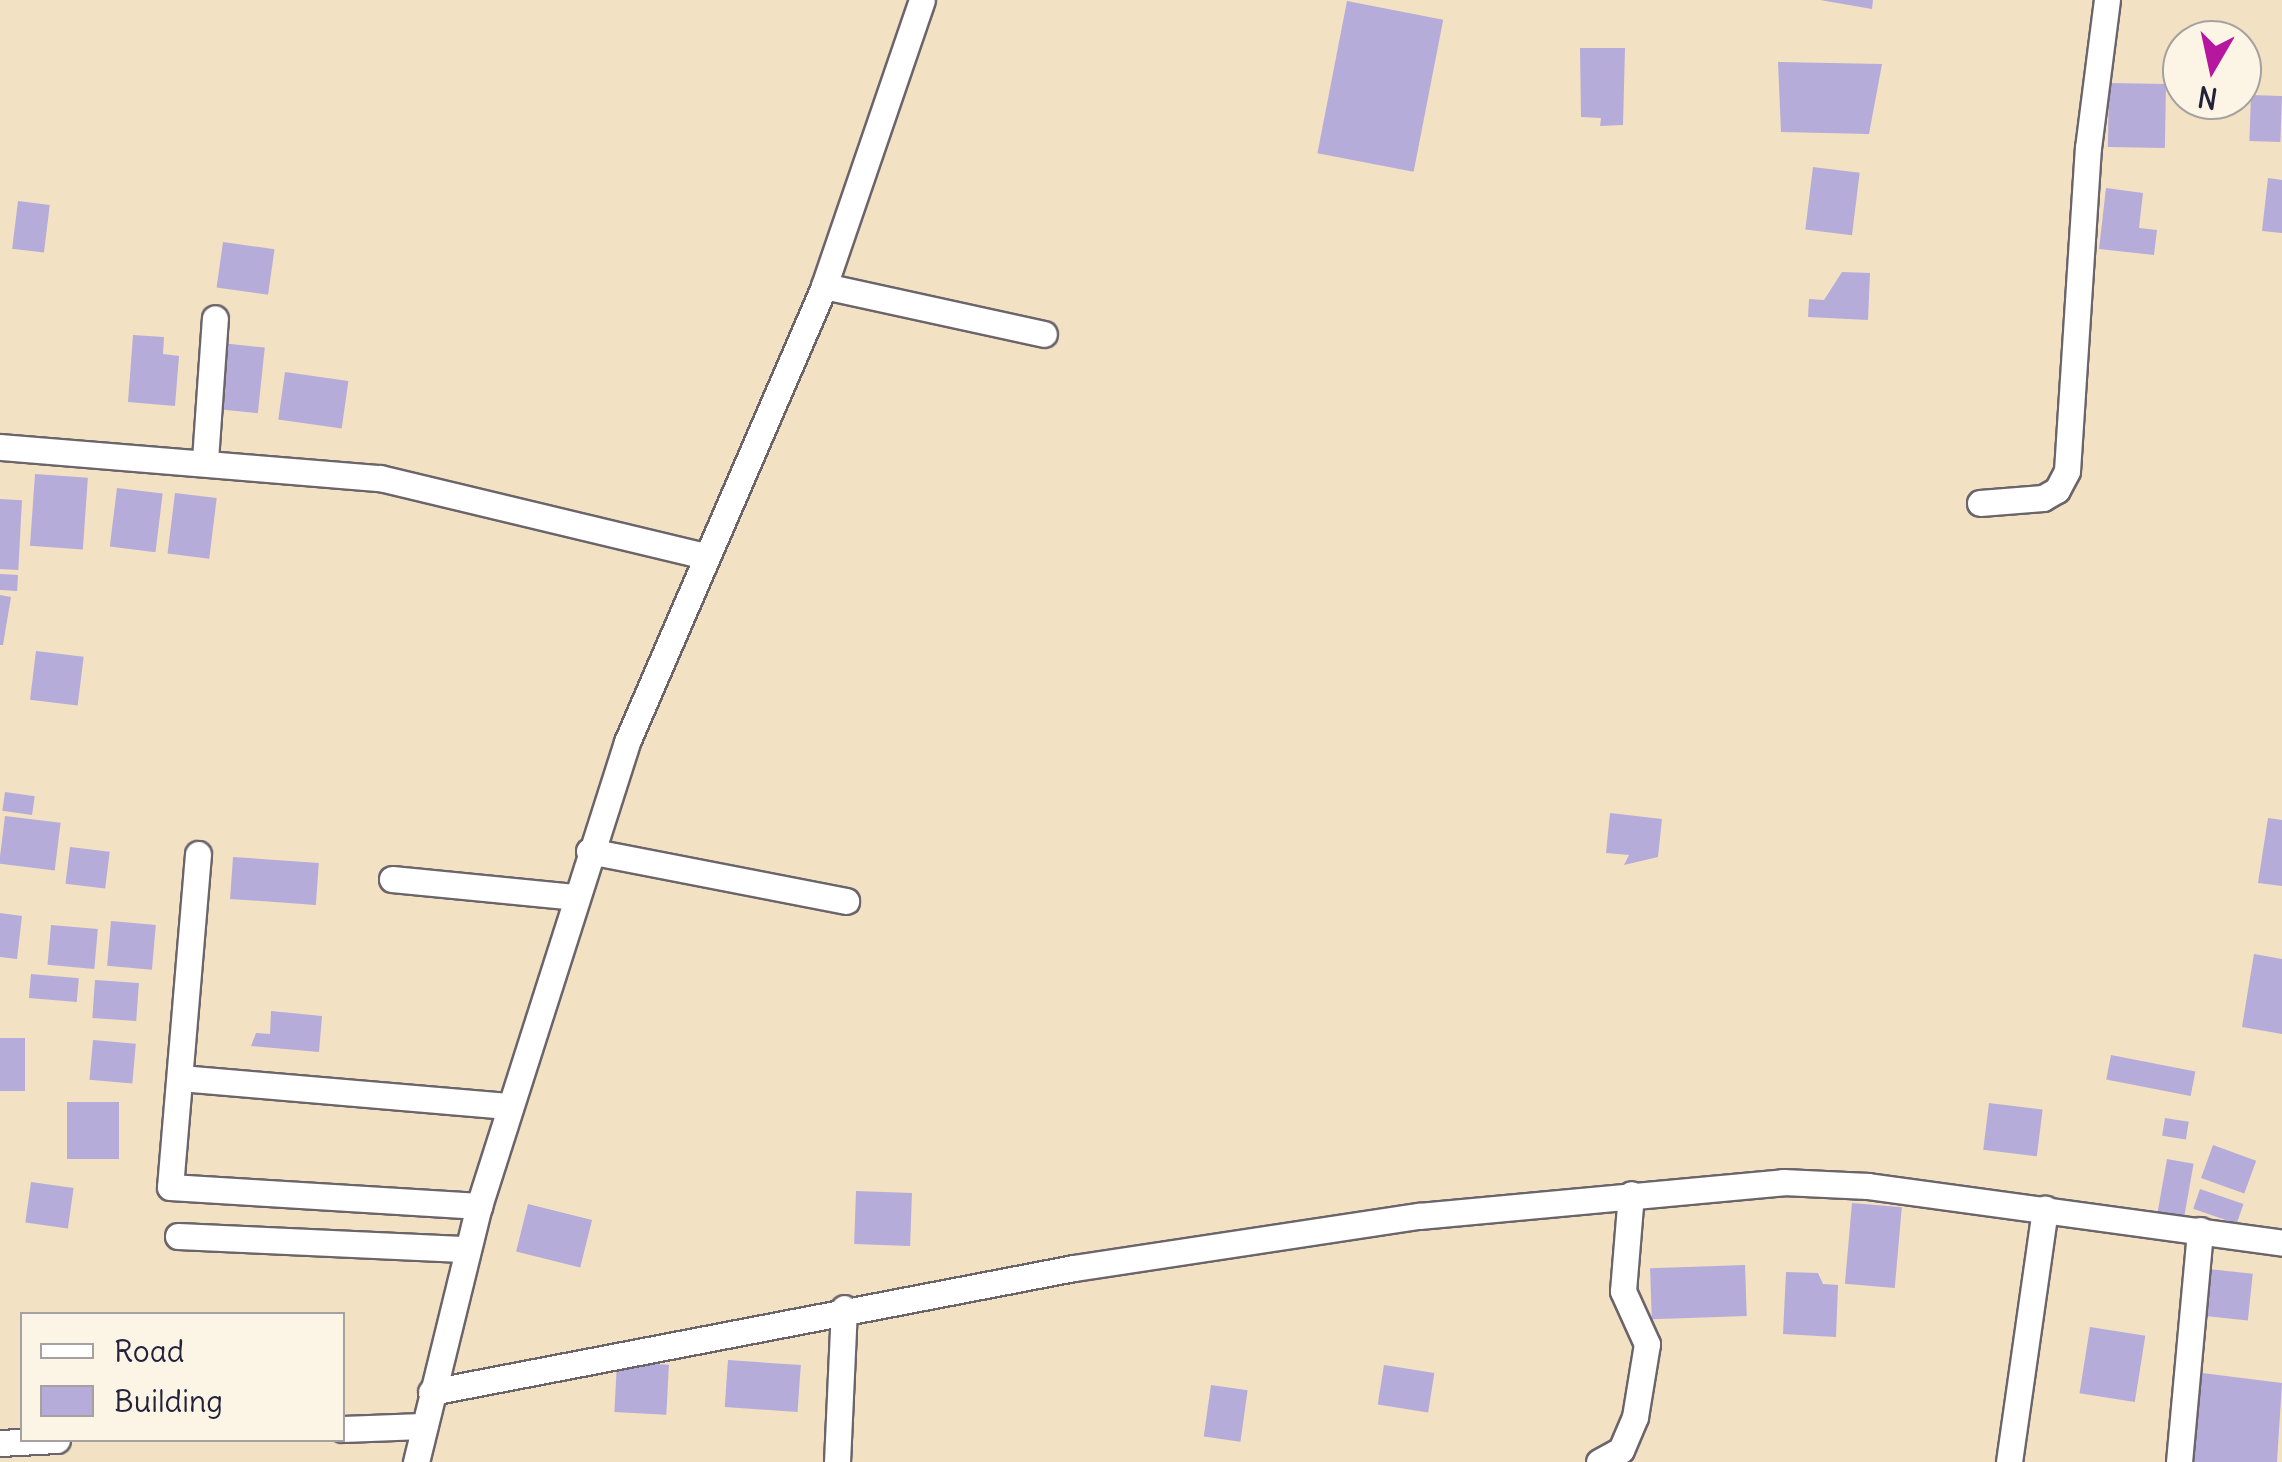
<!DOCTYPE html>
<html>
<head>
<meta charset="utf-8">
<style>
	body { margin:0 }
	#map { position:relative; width:2282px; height:1462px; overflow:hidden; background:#f3e1c4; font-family:Delius,sans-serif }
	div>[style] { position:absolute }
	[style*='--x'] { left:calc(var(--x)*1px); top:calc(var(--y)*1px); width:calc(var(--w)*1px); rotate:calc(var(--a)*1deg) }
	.building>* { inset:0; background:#b5acda; transform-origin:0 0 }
	.roads { filter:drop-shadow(2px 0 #6b656b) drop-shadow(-2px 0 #6b656b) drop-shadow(0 2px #6b656b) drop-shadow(0 -2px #6b656b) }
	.street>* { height:25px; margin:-12.5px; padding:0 12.5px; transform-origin:12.5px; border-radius:12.5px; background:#fff }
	span { translate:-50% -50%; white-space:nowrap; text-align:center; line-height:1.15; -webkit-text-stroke:8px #fcf5e5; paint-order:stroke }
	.legend { position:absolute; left:20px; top:1312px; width:325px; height:130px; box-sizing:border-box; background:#fcf5e5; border:2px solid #a5a1a1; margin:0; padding:12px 18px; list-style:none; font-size:30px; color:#22223b }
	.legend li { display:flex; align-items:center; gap:20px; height:50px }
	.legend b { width:50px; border:2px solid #a5a1a1 }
	.north { position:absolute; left:2162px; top:20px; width:100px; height:100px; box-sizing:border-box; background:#fcf5e5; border:2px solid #a5a1a1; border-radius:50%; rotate:189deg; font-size:28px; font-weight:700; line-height:40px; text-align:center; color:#22223b }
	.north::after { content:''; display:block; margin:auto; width:35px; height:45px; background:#b5179e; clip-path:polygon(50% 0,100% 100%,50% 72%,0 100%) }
</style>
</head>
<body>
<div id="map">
	<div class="building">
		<div style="clip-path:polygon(1820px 0,1873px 0,1872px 9px)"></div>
		<div style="left:1347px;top:1px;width:98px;height:155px;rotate:11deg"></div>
		<div style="clip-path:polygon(1580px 48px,1625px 48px,1623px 125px,1600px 126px,1601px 118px,1581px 117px)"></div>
		<div style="clip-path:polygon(1778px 62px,1882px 64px,1869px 134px,1781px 132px)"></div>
		<div style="left:2109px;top:83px;width:57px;height:64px;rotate:1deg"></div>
		<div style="left:2251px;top:95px;width:31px;height:46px;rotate:2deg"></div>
		<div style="left:1813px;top:167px;width:47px;height:63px;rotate:7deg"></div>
		<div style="clip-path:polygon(2268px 178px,2282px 180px,2282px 233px,2262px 231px)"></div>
		<div style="clip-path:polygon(2106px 188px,2143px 193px,2139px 228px,2157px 230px,2154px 255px,2099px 249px)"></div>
		<div style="left:18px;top:201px;width:32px;height:48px;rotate:7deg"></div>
		<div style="left:223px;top:242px;width:52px;height:46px;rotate:8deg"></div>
		<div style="clip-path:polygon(1842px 272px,1870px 273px,1868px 320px,1808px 317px,1809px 299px,1824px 300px)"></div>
		<div style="clip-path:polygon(133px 335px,164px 337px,163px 354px,179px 356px,175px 406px,128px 402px)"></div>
		<div style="left:221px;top:343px;width:44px;height:66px;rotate:6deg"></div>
		<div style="left:285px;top:372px;width:64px;height:48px;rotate:8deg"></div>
		<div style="left:35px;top:474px;width:53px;height:72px;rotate:4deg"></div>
		<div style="left:117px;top:488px;width:46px;height:59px;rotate:7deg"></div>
		<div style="left:175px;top:493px;width:42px;height:61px;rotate:7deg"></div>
		<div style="left:0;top:499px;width:22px;height:70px;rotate:3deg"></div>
		<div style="left:0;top:574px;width:18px;height:16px;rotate:3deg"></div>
		<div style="clip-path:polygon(0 595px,11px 597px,3px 645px,0 645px)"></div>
		<div style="left:36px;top:651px;width:48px;height:49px;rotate:7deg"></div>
		<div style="left:5px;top:792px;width:30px;height:19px;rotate:8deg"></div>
		<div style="clip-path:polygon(1610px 813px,1662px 819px,1658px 857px,1624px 865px,1629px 855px,1606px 853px)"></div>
		<div style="left:5px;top:816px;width:56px;height:48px;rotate:7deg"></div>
		<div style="clip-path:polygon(2268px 818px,2282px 820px,2282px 886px,2258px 883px)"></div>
		<div style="left:70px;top:847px;width:40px;height:37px;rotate:7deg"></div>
		<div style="left:233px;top:857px;width:86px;height:42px;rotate:4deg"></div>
		<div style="clip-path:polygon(0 913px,22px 916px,17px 959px,0 957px)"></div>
		<div style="left:111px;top:921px;width:45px;height:45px;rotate:5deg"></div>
		<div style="left:51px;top:925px;width:47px;height:40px;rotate:5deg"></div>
		<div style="clip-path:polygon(2254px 954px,2282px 959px,2282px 1034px,2242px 1027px)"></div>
		<div style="left:31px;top:974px;width:48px;height:24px;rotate:5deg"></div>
		<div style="left:95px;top:980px;width:44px;height:38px;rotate:4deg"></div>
		<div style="clip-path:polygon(271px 1011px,322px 1016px,319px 1052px,251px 1046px,256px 1033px,270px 1034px)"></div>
		<div style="left:0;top:1038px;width:25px;height:53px"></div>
		<div style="left:93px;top:1040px;width:43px;height:40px;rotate:5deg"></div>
		<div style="left:2111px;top:1055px;width:86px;height:25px;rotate:11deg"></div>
		<div style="left:67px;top:1102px;width:52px;height:57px"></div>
		<div style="left:1989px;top:1103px;width:54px;height:47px;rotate:7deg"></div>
		<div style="left:2165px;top:1118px;width:24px;height:18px;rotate:9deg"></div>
		<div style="left:2213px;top:1145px;width:46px;height:35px;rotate:20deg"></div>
		<div style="left:2167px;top:1159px;width:27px;height:55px;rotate:10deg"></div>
		<div style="left:31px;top:1182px;width:43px;height:41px;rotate:8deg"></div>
		<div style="left:2200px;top:1189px;width:46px;height:21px;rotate:19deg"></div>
		<div style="left:856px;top:1191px;width:56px;height:53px;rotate:2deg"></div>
		<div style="left:1852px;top:1203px;width:50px;height:81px;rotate:5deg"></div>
		<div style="left:528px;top:1204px;width:66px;height:49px;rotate:14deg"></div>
		<div style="left:1745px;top:1265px;width:51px;height:95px;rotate:88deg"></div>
		<div style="left:2208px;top:1269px;width:45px;height:47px;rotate:6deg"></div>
		<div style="clip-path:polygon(1786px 1272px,1818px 1273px,1823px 1284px,1838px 1285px,1836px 1337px,1783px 1334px)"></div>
		<div style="left:2090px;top:1327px;width:56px;height:67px;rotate:9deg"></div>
		<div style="left:728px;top:1360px;width:73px;height:47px;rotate:4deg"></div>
		<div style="left:617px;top:1362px;width:52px;height:50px;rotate:3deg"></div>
		<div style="left:1384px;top:1365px;width:51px;height:40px;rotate:9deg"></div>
		<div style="clip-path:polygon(2202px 1373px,2282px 1383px,2277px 1462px,2191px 1462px)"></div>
		<div style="left:1211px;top:1385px;width:37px;height:52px;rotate:8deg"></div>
	</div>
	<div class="roads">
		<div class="street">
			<div style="--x:824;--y:286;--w:225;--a:12.3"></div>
			<div style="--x:0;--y:447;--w:381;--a:4.7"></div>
			<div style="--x:380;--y:478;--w:333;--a:13.5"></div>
			<div style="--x:205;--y:460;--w:142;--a:-86"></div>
			<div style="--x:1980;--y:503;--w:63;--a:-4.5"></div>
			<div style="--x:2043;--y:498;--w:16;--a:-30"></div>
			<div style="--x:2057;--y:490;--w:21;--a:-62"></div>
			<div style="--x:2067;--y:471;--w:324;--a:-86.3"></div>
			<div style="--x:2088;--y:148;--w:149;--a:-82.7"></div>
			<div style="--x:589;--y:851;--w:262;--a:11"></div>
			<div style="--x:198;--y:854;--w:334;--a:94.8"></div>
			<div style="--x:170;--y:1187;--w:310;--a:3.5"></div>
			<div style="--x:392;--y:879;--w:183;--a:5.6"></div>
			<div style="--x:181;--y:1078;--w:330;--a:4.9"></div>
			<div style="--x:178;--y:1236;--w:290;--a:2.6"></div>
			<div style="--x:431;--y:1392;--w:655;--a:-10.92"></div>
			<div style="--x:1074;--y:1268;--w:349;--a:-8.6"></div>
			<div style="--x:1419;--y:1216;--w:366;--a:-5.3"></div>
			<div style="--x:1783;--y:1182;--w:85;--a:2.7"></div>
			<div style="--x:1868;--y:1186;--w:418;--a:7.8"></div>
			<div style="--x:342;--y:1429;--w:81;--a:-2.1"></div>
			<div style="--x:0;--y:1443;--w:57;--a:-3"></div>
			<div style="--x:416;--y:1462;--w:264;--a:-76.2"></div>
			<div style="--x:479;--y:1206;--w:487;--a:-72.3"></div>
			<div style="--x:627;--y:742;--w:497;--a:-66.6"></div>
			<div style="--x:824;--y:286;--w:302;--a:-71.1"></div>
			<div style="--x:837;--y:1462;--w:154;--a:-87.4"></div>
			<div style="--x:1599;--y:1462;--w:25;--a:-29"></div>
			<div style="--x:1621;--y:1450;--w:36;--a:-67"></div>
			<div style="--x:1635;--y:1417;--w:74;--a:-80.7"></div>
			<div style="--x:1647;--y:1344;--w:58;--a:-114.4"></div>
			<div style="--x:1623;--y:1291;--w:97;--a:-85.3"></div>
			<div style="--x:2009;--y:1462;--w:256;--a:-81.9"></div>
			<div style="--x:2179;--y:1462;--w:233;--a:-84.8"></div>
		</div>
	</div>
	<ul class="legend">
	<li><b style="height:12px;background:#fff"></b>Road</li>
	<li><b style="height:28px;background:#b5acda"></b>Building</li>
	</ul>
	<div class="north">N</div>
</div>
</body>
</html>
